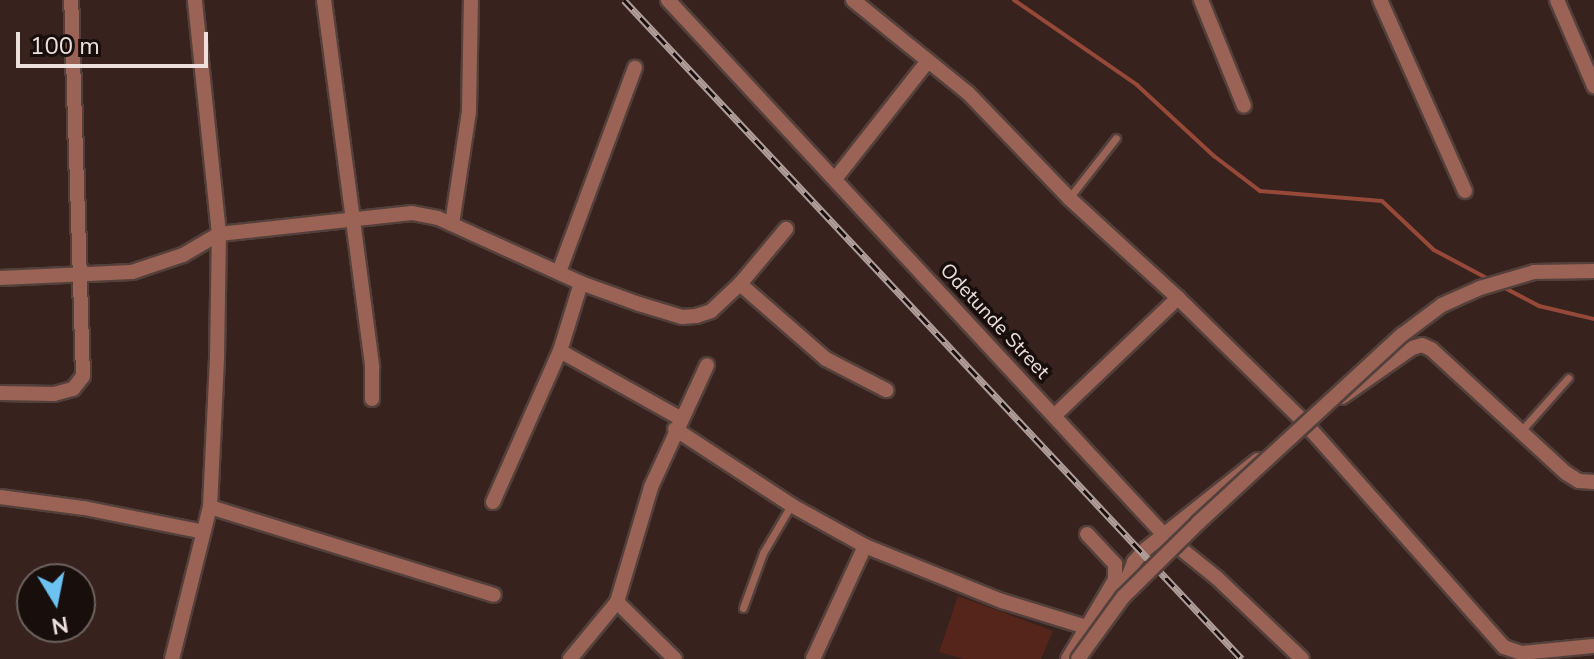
<!DOCTYPE html>
<html>
<head>
<meta charset="utf-8">
<style>
	body { margin:0 }
	#map { position:relative; width:1594px; height:659px; overflow:hidden; background:#37221d; font-family:"Nunito Sans",sans-serif }
	div>[style] { position:absolute }
	[style*='--x'] { left:calc(var(--x)*1px); top:calc(var(--y)*1px); width:calc(var(--w)*1px); rotate:calc(var(--a)*1deg) }
	.green>* { inset:0; background:#55251b }
	.stream>* { height:4px; margin:-2px; padding:0 2px; transform-origin:2px; border-radius:2px; background:#974939 }
	.roads { filter:drop-shadow(2px 0 #54403b) drop-shadow(-2px 0 #54403b) drop-shadow(0 2px #54403b) drop-shadow(0 -2px #54403b) }
	.service>* { height:7px; margin:-3.5px; padding:0 3.5px; transform-origin:3.5px; border-radius:3.5px; background:#9b6356 }
	.minor>* { height:14px; margin:-7px; padding:0 7px; transform-origin:7px; border-radius:7px; background:#9b6356 }
	.rail>* { height:7px; margin-top:-3.5px; transform-origin:0; background:repeating-linear-gradient(90deg,#180f0c 0 12px,#af9e9a 0 24px); box-sizing:border-box; border-block:2px solid #af9e9a }
	.bridges { filter:drop-shadow(2px 0 #54403b) drop-shadow(-2px 0 #54403b) drop-shadow(0 2px #54403b) drop-shadow(0 -2px #54403b) }
	.minor-bridge>* { height:14px; margin:-7px; padding:0 7px; transform-origin:7px; border-radius:7px; background:#9b6356 }
	span { translate:-50% -50%; white-space:nowrap; text-align:center; line-height:1.15; -webkit-text-stroke:7px #180f0c; paint-order:stroke }
	.street-label { font-size:20px; color:#eddfdb }
	.north { position:absolute; left:16px; top:563px; width:80px; height:80px; box-sizing:border-box; background:#180f0c; border:2px solid #6d625f; border-radius:50%; rotate:170deg; font-size:22px; font-weight:700; line-height:32px; text-align:center; color:#eddfdb }
	.north::after { content:''; display:block; margin:auto; width:28px; height:36px; background:#6cc3f2; clip-path:polygon(50% 0,100% 100%,50% 72%,0 100%) }
	.scale { position:absolute; left:16px; top:32px; width:192px; height:36px; box-sizing:border-box; border:4px solid #eddfdb; border-top:0; padding-left:10px; font-size:24px; line-height:28px; white-space:nowrap; color:#eddfdb; -webkit-text-stroke:6px #180f0c; paint-order:stroke }
</style>
</head>
<body>
<div id="map">
	<div class="green">
		<div style="clip-path:polygon(958px 596px,1053px 631px,1041px 659px,964px 659px,939px 652px)"></div>
	</div>
	<div class="stream">
		<div style="--x:1014;--y:0;--w:150;--a:34.6"></div>
		<div style="--x:1137;--y:85;--w:105;--a:42.7"></div>
		<div style="--x:1214;--y:156;--w:58;--a:37.3"></div>
		<div style="--x:1260;--y:191;--w:122;--a:4.7"></div>
		<div style="--x:1382;--y:201;--w:71;--a:43.3"></div>
		<div style="--x:1434;--y:250;--w:66;--a:28.1"></div>
		<div style="--x:1503;--y:287;--w:41;--a:27.8"></div>
		<div style="--x:1539;--y:306;--w:57;--a:13.3"></div>
	</div>
	<div class="roads">
		<div class="service">
			<div style="--x:1069;--y:198;--w:76;--a:-51.9"></div>
			<div style="--x:1521;--y:431;--w:71;--a:-48.4"></div>
			<div style="--x:743;--y:608;--w:59;--a:-70"></div>
			<div style="--x:763;--y:553;--w:56;--a:-59.7"></div>
		</div>
		<div class="minor">
			<div style="--x:324;--y:0;--w:370;--a:82.5"></div>
			<div style="--x:372;--y:367;--w:32;--a:90"></div>
			<div style="--x:668;--y:0;--w:731;--a:47.16"></div>
			<div style="--x:1165;--y:536;--w:67;--a:38.9"></div>
			<div style="--x:1217;--y:578;--w:117;--a:43.6"></div>
			<div style="--x:853;--y:0;--w:148;--a:39"></div>
			<div style="--x:968;--y:93;--w:146;--a:46.1"></div>
			<div style="--x:1069;--y:198;--w:148;--a:42.5"></div>
			<div style="--x:1178;--y:298;--w:178;--a:44.5"></div>
			<div style="--x:1305;--y:423;--w:300;--a:48.4"></div>
			<div style="--x:1504;--y:647;--w:18;--a:19"></div>
			<div style="--x:1521;--y:653;--w:73;--a:-5.5"></div>
			<div style="--x:1201;--y:0;--w:114;--a:67.9"></div>
			<div style="--x:1380;--y:0;--w:209;--a:66"></div>
			<div style="--x:1557;--y:0;--w:94;--a:66.7"></div>
			<div style="--x:835;--y:179;--w:150;--a:-51.8"></div>
			<div style="--x:452;--y:224;--w:114;--a:-81.4"></div>
			<div style="--x:469;--y:111;--w:111;--a:-89"></div>
			<div style="--x:559;--y:272;--w:218;--a:-69.6"></div>
			<div style="--x:0;--y:278;--w:132;--a:-2.6"></div>
			<div style="--x:132;--y:272;--w:54;--a:-18.4"></div>
			<div style="--x:183;--y:255;--w:42;--a:-30.3"></div>
			<div style="--x:219;--y:234;--w:194;--a:-6.2"></div>
			<div style="--x:412;--y:213;--w:26;--a:11"></div>
			<div style="--x:438;--y:218;--w:157;--a:24.4"></div>
			<div style="--x:581;--y:283;--w:62;--a:19.9"></div>
			<div style="--x:639;--y:304;--w:45;--a:16.8"></div>
			<div style="--x:682;--y:317;--w:14;--a:-4"></div>
			<div style="--x:696;--y:316;--w:16;--a:-18"></div>
			<div style="--x:711;--y:311;--w:40;--a:-43"></div>
			<div style="--x:740;--y:284;--w:72;--a:-50.1"></div>
			<div style="--x:740;--y:284;--w:114;--a:41.1"></div>
			<div style="--x:826;--y:359;--w:68;--a:27.3"></div>
			<div style="--x:560;--y:351;--w:137;--a:29.2"></div>
			<div style="--x:0;--y:393;--w:54;--a:1.1"></div>
			<div style="--x:54;--y:394;--w:20;--a:-15"></div>
			<div style="--x:73;--y:389;--w:16;--a:-52"></div>
			<div style="--x:83;--y:376;--w:376;--a:-91.8"></div>
			<div style="--x:1342;--y:397;--w:85;--a:-35"></div>
			<div style="--x:1412;--y:348;--w:10;--a:-17"></div>
			<div style="--x:1422;--y:345;--w:10;--a:24"></div>
			<div style="--x:1431;--y:349;--w:183;--a:42.6"></div>
			<div style="--x:1566;--y:473;--w:15;--a:32"></div>
			<div style="--x:1579;--y:481;--w:15;--a:4"></div>
			<div style="--x:1055;--y:415;--w:170;--a:-43.6"></div>
			<div style="--x:675;--y:429;--w:139;--a:33.2"></div>
			<div style="--x:791;--y:505;--w:85;--a:29"></div>
			<div style="--x:865;--y:546;--w:148;--a:21.9"></div>
			<div style="--x:1002;--y:601;--w:88;--a:17.2"></div>
			<div style="--x:0;--y:497;--w:85;--a:7.5"></div>
			<div style="--x:84;--y:508;--w:122;--a:11.3"></div>
			<div style="--x:493;--y:502;--w:165;--a:-66.1"></div>
			<div style="--x:560;--y:351;--w:71;--a:-72.8"></div>
			<div style="--x:210;--y:507;--w:297;--a:17.2"></div>
			<div style="--x:1120;--y:597;--w:38;--a:-68"></div>
			<div style="--x:1134;--y:562;--w:18;--a:-47"></div>
			<div style="--x:1146;--y:549;--w:143;--a:-38.5"></div>
			<div style="--x:617;--y:602;--w:81;--a:44.5"></div>
			<div style="--x:172;--y:659;--w:157;--a:-76"></div>
			<div style="--x:210;--y:507;--w:149;--a:-87.3"></div>
			<div style="--x:217;--y:358;--w:124;--a:-89.1"></div>
			<div style="--x:219;--y:234;--w:235;--a:-95.9"></div>
			<div style="--x:570;--y:659;--w:74;--a:-50.5"></div>
			<div style="--x:617;--y:602;--w:120;--a:-73.5"></div>
			<div style="--x:651;--y:487;--w:134;--a:-65.3"></div>
			<div style="--x:813;--y:659;--w:124;--a:-65.3"></div>
			<div style="--x:1068;--y:659;--w:92;--a:-59.3"></div>
			<div style="--x:1115;--y:580;--w:16;--a:-90"></div>
			<div style="--x:1115;--y:564;--w:41;--a:-133"></div>
		</div>
	</div>
	<div class="rail">
		<div style="--x:624;--y:0;--w:903;--a:46.84"></div>
	</div>
	<div class="bridges">
		<div class="minor-bridge">
			<div style="--x:1078;--y:659;--w:77;--a:-54"></div>
			<div style="--x:1123;--y:597;--w:107;--a:-44.6"></div>
			<div style="--x:1199;--y:522;--w:276;--a:-42.7"></div>
			<div style="--x:1402;--y:335;--w:50;--a:-36.9"></div>
			<div style="--x:1442;--y:305;--w:42;--a:-24.1"></div>
			<div style="--x:1480;--y:288;--w:56;--a:-16.5"></div>
			<div style="--x:1534;--y:272;--w:60;--a:-1"></div>
		</div>
	</div>
	<div class="street-label">
		<span style="left:995px;top:321px;rotate:47deg">Odetunde Street</span>
	</div>
	<div class="north">N</div>
	<div class="scale">100 m</div>
</div>
</body>
</html>
